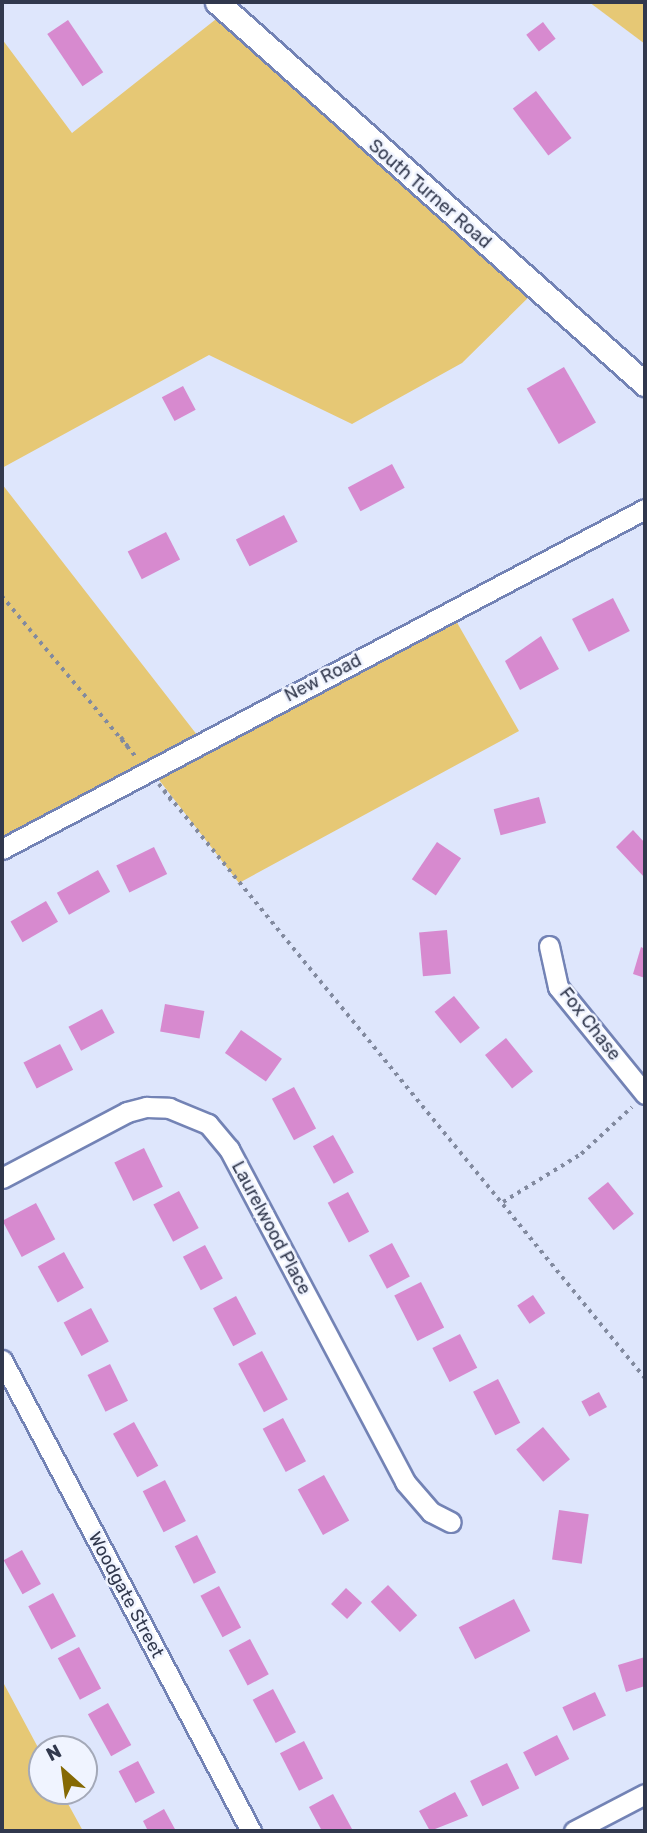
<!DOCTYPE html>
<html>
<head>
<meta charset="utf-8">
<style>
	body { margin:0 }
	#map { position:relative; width:647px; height:1833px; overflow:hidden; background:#dee6fc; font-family:Rubik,sans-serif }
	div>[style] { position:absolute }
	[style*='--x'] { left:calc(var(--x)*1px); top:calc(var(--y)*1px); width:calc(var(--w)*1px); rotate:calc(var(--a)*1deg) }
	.green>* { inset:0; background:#e6c875 }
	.building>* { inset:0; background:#d78acf; transform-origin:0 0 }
	.path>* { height:3.5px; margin-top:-1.75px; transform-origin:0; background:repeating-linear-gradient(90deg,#828a9f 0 3.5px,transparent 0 8.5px) }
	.roads { filter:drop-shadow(2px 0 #7383b5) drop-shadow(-2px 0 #7383b5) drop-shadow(0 2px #7383b5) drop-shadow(0 -2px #7383b5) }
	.minor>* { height:19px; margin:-9.5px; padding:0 9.5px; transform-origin:9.5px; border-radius:9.5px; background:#fff }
	.tertiary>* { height:23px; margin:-11.5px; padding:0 11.5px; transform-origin:11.5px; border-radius:11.5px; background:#fff }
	span { translate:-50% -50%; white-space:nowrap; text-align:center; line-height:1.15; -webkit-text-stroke:5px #f0f4ff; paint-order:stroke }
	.street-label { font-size:18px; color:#31384d }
	.frame { position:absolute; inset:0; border:4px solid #31384d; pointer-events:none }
	.north { position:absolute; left:28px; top:1735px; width:70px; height:70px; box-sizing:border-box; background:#f0f4ff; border:2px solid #a4a9b8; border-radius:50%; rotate:332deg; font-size:19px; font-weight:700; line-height:28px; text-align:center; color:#31384d }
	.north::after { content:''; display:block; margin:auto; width:24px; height:32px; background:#856904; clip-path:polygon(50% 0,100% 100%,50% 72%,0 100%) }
</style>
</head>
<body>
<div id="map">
	<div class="green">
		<div style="clip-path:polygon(589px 2px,645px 2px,645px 44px)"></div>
		<div style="clip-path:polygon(225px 12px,538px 288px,462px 363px,352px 424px,209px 355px,2px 468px,2px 39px,72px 133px)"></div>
		<div style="clip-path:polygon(2px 484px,201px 740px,451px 612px,519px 731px,239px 883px,149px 767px,2px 849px)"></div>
		<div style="clip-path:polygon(4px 1684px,42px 1755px,42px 1791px,61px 1791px,83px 1831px,2px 1831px)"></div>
	</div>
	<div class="building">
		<div style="left:68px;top:20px;width:63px;height:25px;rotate:56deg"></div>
		<div style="left:543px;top:22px;width:21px;height:21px;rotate:53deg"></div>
		<div style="left:536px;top:91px;width:59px;height:29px;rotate:53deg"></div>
		<div style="left:564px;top:367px;width:64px;height:43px;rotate:60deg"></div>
		<div style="left:183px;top:386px;width:27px;height:24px;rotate:62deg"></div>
		<div style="left:392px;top:464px;width:27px;height:50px;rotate:62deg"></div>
		<div style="left:284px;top:515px;width:30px;height:54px;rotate:63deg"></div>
		<div style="left:166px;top:532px;width:31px;height:43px;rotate:63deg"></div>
		<div style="left:613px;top:598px;width:37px;height:46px;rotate:63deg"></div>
		<div style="clip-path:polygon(541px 636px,559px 669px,520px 690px,505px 661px)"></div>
		<div style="left:539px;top:797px;width:27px;height:47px;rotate:75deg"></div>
		<div style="clip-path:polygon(633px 830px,645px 843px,645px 878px,616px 847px)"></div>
		<div style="left:437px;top:842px;width:29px;height:45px;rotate:34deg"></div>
		<div style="left:154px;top:847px;width:30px;height:42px;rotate:64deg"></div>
		<div style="left:98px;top:870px;width:25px;height:47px;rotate:61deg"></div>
		<div style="left:46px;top:901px;width:24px;height:41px;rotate:60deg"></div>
		<div style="left:447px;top:930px;width:44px;height:28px;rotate:85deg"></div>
		<div style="clip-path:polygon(641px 947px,645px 949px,645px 978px,633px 974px)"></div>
		<div style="left:454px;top:996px;width:41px;height:25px;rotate:51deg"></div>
		<div style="left:165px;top:1004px;width:40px;height:28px;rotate:10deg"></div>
		<div style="left:102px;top:1009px;width:27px;height:38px;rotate:62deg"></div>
		<div style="left:241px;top:1030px;width:50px;height:28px;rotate:35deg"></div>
		<div style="left:506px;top:1038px;width:43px;height:27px;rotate:51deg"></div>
		<div style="left:60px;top:1044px;width:29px;height:41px;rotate:63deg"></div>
		<div style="left:294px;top:1087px;width:47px;height:25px;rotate:62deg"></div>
		<div style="left:333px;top:1135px;width:43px;height:23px;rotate:61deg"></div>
		<div style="left:144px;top:1148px;width:43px;height:33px;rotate:64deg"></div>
		<div style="left:608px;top:1182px;width:41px;height:26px;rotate:51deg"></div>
		<div style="left:179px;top:1191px;width:42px;height:29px;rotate:62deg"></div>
		<div style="left:348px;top:1192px;width:45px;height:23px;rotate:62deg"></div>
		<div style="left:36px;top:1203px;width:41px;height:38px;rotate:62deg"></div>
		<div style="left:392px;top:1243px;width:38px;height:26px;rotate:62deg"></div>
		<div style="left:205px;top:1245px;width:38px;height:25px;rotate:62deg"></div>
		<div style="left:64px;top:1252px;width:41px;height:30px;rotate:61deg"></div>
		<div style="left:421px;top:1282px;width:51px;height:30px;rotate:63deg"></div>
		<div style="left:533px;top:1295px;width:22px;height:19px;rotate:56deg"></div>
		<div style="left:236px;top:1296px;width:43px;height:26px;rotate:62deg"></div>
		<div style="left:91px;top:1308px;width:38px;height:31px;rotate:62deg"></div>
		<div style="left:460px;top:1334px;width:38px;height:31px;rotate:63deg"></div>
		<div style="left:262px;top:1351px;width:55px;height:27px;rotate:62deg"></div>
		<div style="left:110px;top:1364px;width:41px;height:25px;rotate:64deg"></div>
		<div style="left:498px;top:1379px;width:49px;height:28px;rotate:63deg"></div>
		<div style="left:599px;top:1392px;width:17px;height:20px;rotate:62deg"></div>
		<div style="left:283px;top:1418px;width:49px;height:23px;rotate:62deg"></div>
		<div style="left:134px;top:1422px;width:50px;height:24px;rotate:61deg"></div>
		<div style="left:543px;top:1427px;width:42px;height:35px;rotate:50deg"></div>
		<div style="left:324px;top:1475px;width:52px;height:30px;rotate:61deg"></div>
		<div style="left:165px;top:1480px;width:46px;height:25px;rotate:63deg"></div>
		<div style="left:559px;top:1510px;width:30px;height:50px;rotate:8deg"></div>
		<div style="left:197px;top:1535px;width:42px;height:25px;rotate:63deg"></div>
		<div style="left:22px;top:1550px;width:39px;height:21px;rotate:61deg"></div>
		<div style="left:388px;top:1585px;width:42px;height:24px;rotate:46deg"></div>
		<div style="left:219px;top:1586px;width:47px;height:21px;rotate:62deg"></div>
		<div style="left:346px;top:1588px;width:22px;height:22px;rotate:43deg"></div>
		<div style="left:53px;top:1593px;width:49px;height:28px;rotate:62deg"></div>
		<div style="left:514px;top:1599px;width:36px;height:62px;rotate:63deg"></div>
		<div style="left:250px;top:1639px;width:40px;height:24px;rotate:62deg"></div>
		<div style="left:79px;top:1647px;width:47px;height:24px;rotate:62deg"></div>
		<div style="clip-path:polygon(645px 1657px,645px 1686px,626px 1692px,618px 1665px)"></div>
		<div style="left:273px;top:1689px;width:49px;height:23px;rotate:62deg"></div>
		<div style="left:595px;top:1692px;width:26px;height:36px;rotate:65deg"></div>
		<div style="left:108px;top:1703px;width:48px;height:23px;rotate:61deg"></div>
		<div style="left:557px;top:1735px;width:27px;height:38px;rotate:63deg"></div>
		<div style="left:304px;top:1741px;width:42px;height:27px;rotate:63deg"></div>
		<div style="left:138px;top:1761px;width:36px;height:22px;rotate:62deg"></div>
		<div style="left:507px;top:1763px;width:28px;height:41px;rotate:64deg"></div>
		<div style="clip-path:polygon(455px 1792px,468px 1816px,430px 1831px,419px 1811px)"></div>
		<div style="clip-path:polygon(333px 1794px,352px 1829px,348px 1831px,322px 1831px,309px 1807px)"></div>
		<div style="clip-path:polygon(164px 1809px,176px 1831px,148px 1831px,143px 1821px)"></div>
	</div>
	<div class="path">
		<div style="--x:2;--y:596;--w:209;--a:50.2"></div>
		<div style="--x:121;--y:737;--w:14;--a:54"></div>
		<div style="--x:159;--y:784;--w:21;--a:53"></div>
		<div style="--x:164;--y:790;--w:760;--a:50.72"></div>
		<div style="--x:503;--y:1202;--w:92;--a:-31.6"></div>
		<div style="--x:581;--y:1154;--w:69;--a:-42.7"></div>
	</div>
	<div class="roads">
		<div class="minor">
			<div style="--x:2;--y:849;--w:727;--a:-27.87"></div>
			<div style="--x:549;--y:946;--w:42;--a:77.6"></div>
			<div style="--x:558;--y:987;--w:138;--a:50.9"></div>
			<div style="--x:2;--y:1178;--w:141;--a:-27.8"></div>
			<div style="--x:127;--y:1112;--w:20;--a:-15"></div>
			<div style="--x:146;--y:1107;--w:23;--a:2"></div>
			<div style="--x:169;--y:1108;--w:42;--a:22.3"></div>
			<div style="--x:208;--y:1124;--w:33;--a:50"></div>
			<div style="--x:229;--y:1149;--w:377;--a:62.1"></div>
			<div style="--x:405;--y:1482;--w:40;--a:49"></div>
			<div style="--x:431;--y:1512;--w:22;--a:27"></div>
			<div style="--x:2;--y:1360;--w:533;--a:62.14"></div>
			<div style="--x:574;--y:1831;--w:80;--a:-27.5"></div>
		</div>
		<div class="tertiary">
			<div style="--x:217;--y:2;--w:574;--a:41.75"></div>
		</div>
	</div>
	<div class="street-label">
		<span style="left:430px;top:194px;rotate:41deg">South Turner Road</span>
		<span style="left:323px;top:678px;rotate:-27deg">New Road</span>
		<span style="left:590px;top:1024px;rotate:52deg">Fox Chase</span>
		<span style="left:271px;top:1228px;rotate:62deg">Laurelwood Place</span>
		<span style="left:126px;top:1595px;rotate:62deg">Woodgate Street</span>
	</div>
	<div class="frame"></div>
	<div class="north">N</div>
</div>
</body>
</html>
